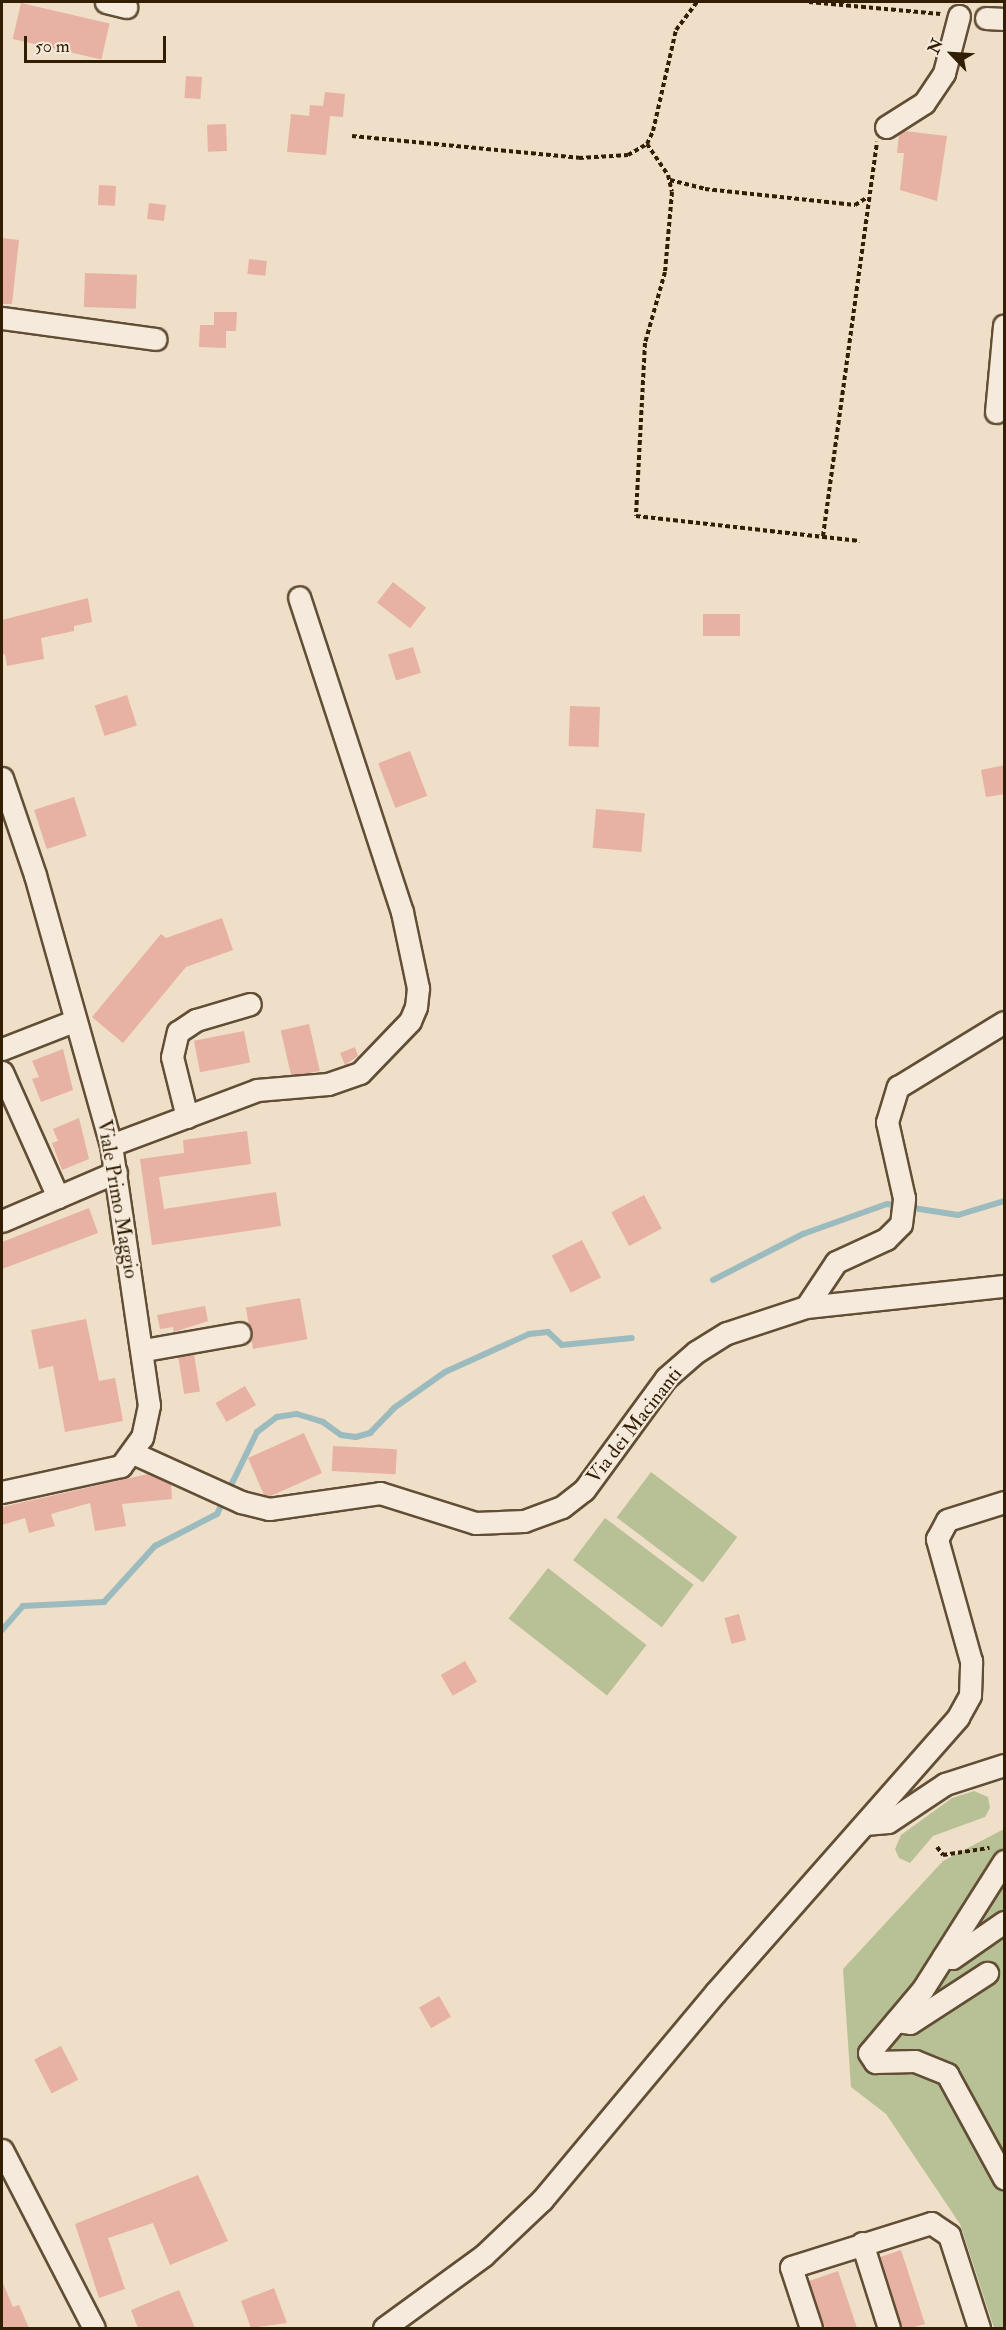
<!DOCTYPE html>
<html>
<head>
<meta charset="utf-8">
<style>
	body { margin:0 }
	#map { position:relative; width:1006px; height:2330px; overflow:hidden; background:#efdec8; font-family:"IM FELL Double Pica",serif }
	div>[style] { position:absolute }
	[style*='--x'] { left:calc(var(--x)*1px); top:calc(var(--y)*1px); width:calc(var(--w)*1px); rotate:calc(var(--a)*1deg) }
	.green>* { inset:0; background:#b8c196; transform-origin:0 0 }
	.stream>* { height:6px; margin:-3px; padding:0 3px; transform-origin:3px; border-radius:3px; background:#9cbbbe }
	.building>* { inset:0; background:#e7b2a4; transform-origin:0 0 }
	.path>* { height:4px; margin-top:-2px; transform-origin:0; background:repeating-linear-gradient(90deg,#321e03 0 4.5px,transparent 0 7.5px) }
	.roads { filter:drop-shadow(2px 0 #614e34) drop-shadow(-2px 0 #614e34) drop-shadow(0 2px #614e34) drop-shadow(0 -2px #614e34) }
	.minor>* { height:21px; margin:-10.5px; padding:0 10.5px; transform-origin:10.5px; border-radius:10.5px; background:#f5eadb }
	span { translate:-50% -50%; white-space:nowrap; text-align:center; line-height:1.15; -webkit-text-stroke:4.5px #f5eadb; paint-order:stroke }
	.street-label { font-size:20px; color:#321e03 }
	.frame { position:absolute; inset:0; border:3px solid #321e03; pointer-events:none }
	.north { position:absolute; left:922px; top:24px; width:60px; height:60px; -webkit-text-stroke:4px #f5eadb; paint-order:stroke; rotate:295deg; font-size:16px; font-weight:700; line-height:24px; text-align:center; color:#321e03 }
	.north::after { content:''; display:block; margin:auto; width:21px; height:27px; background:#321e03; clip-path:polygon(50% 0,100% 100%,50% 72%,0 100%) }
	.scale { position:absolute; left:24px; top:36px; width:142px; height:27px; box-sizing:border-box; border:3px solid #321e03; border-top:0; padding-left:8px; font-size:18px; line-height:21px; white-space:nowrap; color:#321e03; -webkit-text-stroke:4px #f5eadb; paint-order:stroke }
</style>
</head>
<body>
<div id="map">
	<div class="green">
		<div style="left:651px;top:1472px;width:108px;height:57px;rotate:37deg"></div>
		<div style="left:605px;top:1518px;width:111px;height:53px;rotate:37deg"></div>
		<div style="left:548px;top:1568px;width:125px;height:64px;rotate:38deg"></div>
		<div style="clip-path:polygon(974px 1791px,988px 1797px,990px 1808px,985px 1817px,933px 1836px,910px 1863px,899px 1858px,895px 1849px,901px 1835px,952px 1798px)"></div>
		<div style="clip-path:polygon(1004px 1829px,1004px 2328px,994px 2328px,960px 2224px,886px 2114px,851px 2087px,843px 1969px,943px 1861px)"></div>
	</div>
	<div class="stream">
		<div style="--x:713;--y:1280;--w:101;--a:-27.1"></div>
		<div style="--x:803;--y:1234;--w:89;--a:-19.7"></div>
		<div style="--x:887;--y:1204;--w:72;--a:8.8"></div>
		<div style="--x:958;--y:1215;--w:48;--a:-16.9"></div>
		<div style="--x:2;--y:1630;--w:32;--a:-49"></div>
		<div style="--x:23;--y:1606;--w:81;--a:-2.8"></div>
		<div style="--x:104;--y:1602;--w:76;--a:-47.7"></div>
		<div style="--x:155;--y:1546;--w:70;--a:-27.3"></div>
		<div style="--x:217;--y:1514;--w:91;--a:-64"></div>
		<div style="--x:257;--y:1432;--w:25;--a:-37"></div>
		<div style="--x:277;--y:1417;--w:20;--a:-9"></div>
		<div style="--x:297;--y:1414;--w:27;--a:17"></div>
		<div style="--x:323;--y:1422;--w:22;--a:36"></div>
		<div style="--x:341;--y:1435;--w:15;--a:8"></div>
		<div style="--x:356;--y:1437;--w:15;--a:-16"></div>
		<div style="--x:370;--y:1433;--w:35;--a:-46"></div>
		<div style="--x:394;--y:1408;--w:62;--a:-35.2"></div>
		<div style="--x:445;--y:1372;--w:92;--a:-24.3"></div>
		<div style="--x:529;--y:1334;--w:19;--a:-6"></div>
		<div style="--x:548;--y:1332;--w:19;--a:43"></div>
		<div style="--x:562;--y:1345;--w:70;--a:-5.7"></div>
	</div>
	<div class="building">
		<div style="left:21px;top:3px;width:91px;height:37px;rotate:13deg"></div>
		<div style="left:186px;top:76px;width:16px;height:22px;rotate:4deg"></div>
		<div style="clip-path:polygon(325px 92px,345px 94px,343px 117px,330px 116px,326px 155px,287px 152px,291px 114px,309px 116px,310px 105px,323px 106px)"></div>
		<div style="left:226px;top:124px;width:27px;height:19px;rotate:88deg"></div>
		<div style="clip-path:polygon(904px 131px,947px 136px,937px 201px,900px 190px,904px 153px,897px 153px,899px 134px)"></div>
		<div style="left:99px;top:185px;width:17px;height:20px;rotate:3deg"></div>
		<div style="left:149px;top:203px;width:17px;height:16px;rotate:7deg"></div>
		<div style="clip-path:polygon(2px 238px,19px 240px,12px 304px,2px 304px)"></div>
		<div style="left:249px;top:259px;width:18px;height:15px;rotate:6deg"></div>
		<div style="left:85px;top:273px;width:52px;height:34px;rotate:2deg"></div>
		<div style="clip-path:polygon(214px 312px,237px 312px,236px 331px,226px 331px,226px 348px,199px 347px,200px 325px,214px 325px)"></div>
		<div style="left:393px;top:582px;width:42px;height:26px;rotate:38deg"></div>
		<div style="clip-path:polygon(88px 598px,92px 622px,74px 626px,74px 631px,41px 638px,44px 659px,7px 666px,5px 654px,2px 655px,2px 620px)"></div>
		<div style="left:703px;top:614px;width:37px;height:22px"></div>
		<div style="left:413px;top:647px;width:27px;height:26px;rotate:73deg"></div>
		<div style="left:127px;top:695px;width:32px;height:34px;rotate:72deg"></div>
		<div style="left:570px;top:706px;width:30px;height:40px;rotate:2deg"></div>
		<div style="left:410px;top:751px;width:48px;height:34px;rotate:69deg"></div>
		<div style="clip-path:polygon(1005px 765px,1005px 794px,986px 797px,981px 770px)"></div>
		<div style="left:74px;top:797px;width:41px;height:42px;rotate:72deg"></div>
		<div style="left:596px;top:809px;width:49px;height:39px;rotate:5deg"></div>
		<div style="clip-path:polygon(222px 918px,233px 950px,186px 967px,123px 1043px,92px 1017px,161px 934px,166px 938px)"></div>
		<div style="left:309px;top:1024px;width:48px;height:29px;rotate:77deg"></div>
		<div style="left:244px;top:1031px;width:32px;height:51px;rotate:79deg"></div>
		<div style="clip-path:polygon(355px 1047px,358px 1056px,345px 1065px,340px 1053px)"></div>
		<div style="clip-path:polygon(63px 1049px,73px 1090px,41px 1102px,32px 1079px,39px 1077px,32px 1061px)"></div>
		<div style="clip-path:polygon(79px 1118px,89px 1159px,62px 1170px,52px 1143px,58px 1141px,53px 1129px)"></div>
		<div style="clip-path:polygon(247px 1131px,251px 1164px,159px 1177px,164px 1209px,276px 1192px,281px 1226px,152px 1245px,140px 1159px,184px 1153px,183px 1140px)"></div>
		<div style="left:644px;top:1195px;width:38px;height:37px;rotate:62deg"></div>
		<div style="clip-path:polygon(89px 1208px,98px 1233px,2px 1269px,2px 1242px)"></div>
		<div style="left:582px;top:1240px;width:42px;height:34px;rotate:63deg"></div>
		<div style="left:300px;top:1298px;width:42px;height:55px;rotate:80deg"></div>
		<div style="clip-path:polygon(205px 1306px,208px 1321px,174px 1332px,173px 1327px,160px 1329px,157px 1315px)"></div>
		<div style="clip-path:polygon(86px 1319px,99px 1381px,115px 1378px,123px 1421px,65px 1432px,53px 1366px,39px 1369px,31px 1330px)"></div>
		<div style="left:194px;top:1354px;width:38px;height:16px;rotate:81deg"></div>
		<div style="left:245px;top:1386px;width:22px;height:34px;rotate:60deg"></div>
		<div style="clip-path:polygon(304px 1433px,322px 1473px,271px 1496px,264px 1495px,248px 1458px)"></div>
		<div style="left:333px;top:1446px;width:64px;height:25px;rotate:3deg"></div>
		<div style="clip-path:polygon(148px 1474px,171px 1484px,172px 1499px,122px 1504px,126px 1526px,95px 1531px,90px 1503px,51px 1514px,55px 1526px,29px 1533px,25px 1518px,2px 1525px,2px 1507px)"></div>
		<div style="left:739px;top:1614px;width:27px;height:15px;rotate:75deg"></div>
		<div style="left:465px;top:1661px;width:24px;height:28px;rotate:60deg"></div>
		<div style="left:439px;top:1996px;width:24px;height:23px;rotate:60deg"></div>
		<div style="left:61px;top:2046px;width:38px;height:30px;rotate:63deg"></div>
		<div style="clip-path:polygon(198px 2175px,228px 2241px,170px 2265px,153px 2223px,108px 2238px,125px 2289px,99px 2298px,75px 2224px)"></div>
		<div style="clip-path:polygon(901px 2250px,925px 2324px,911px 2328px,901px 2328px,880px 2257px)"></div>
		<div style="clip-path:polygon(838px 2271px,857px 2328px,825px 2328px,809px 2281px)"></div>
		<div style="clip-path:polygon(2px 2281px,13px 2307px,19px 2305px,29px 2328px,2px 2328px)"></div>
		<div style="clip-path:polygon(274px 2288px,287px 2323px,251px 2328px,241px 2301px)"></div>
		<div style="clip-path:polygon(179px 2290px,195px 2328px,138px 2328px,131px 2310px)"></div>
	</div>
	<div class="path">
		<div style="--x:809;--y:2;--w:132;--a:5.2"></div>
		<div style="--x:352;--y:136;--w:228;--a:5.5"></div>
		<div style="--x:579;--y:158;--w:49;--a:-3.5"></div>
		<div style="--x:628;--y:155;--w:22;--a:-30"></div>
		<div style="--x:647;--y:144;--w:14;--a:-65"></div>
		<div style="--x:653;--y:131;--w:104;--a:-77.2"></div>
		<div style="--x:676;--y:30;--w:35;--a:-53"></div>
		<div style="--x:647;--y:144;--w:37;--a:56"></div>
		<div style="--x:668;--y:175;--w:17;--a:77"></div>
		<div style="--x:672;--y:192;--w:80;--a:95"></div>
		<div style="--x:665;--y:272;--w:74;--a:105.7"></div>
		<div style="--x:645;--y:343;--w:173;--a:93"></div>
		<div style="--x:636;--y:516;--w:225;--a:6.4"></div>
		<div style="--x:670;--y:180;--w:36;--a:14"></div>
		<div style="--x:705;--y:189;--w:151;--a:6.1"></div>
		<div style="--x:855;--y:205;--w:13;--a:-32"></div>
		<div style="--x:823;--y:536;--w:398;--a:-82.2"></div>
		<div style="--x:937;--y:1847;--w:10;--a:53"></div>
		<div style="--x:943;--y:1855;--w:47;--a:-8.7"></div>
	</div>
	<div class="roads">
		<div class="minor">
			<div style="--x:106;--y:2;--w:21;--a:14"></div>
			<div style="--x:986;--y:18;--w:18;--a:3"></div>
			<div style="--x:886;--y:127;--w:45;--a:-32.3"></div>
			<div style="--x:924;--y:103;--w:36;--a:-56"></div>
			<div style="--x:944;--y:73;--w:59;--a:-75.3"></div>
			<div style="--x:2;--y:318;--w:155;--a:7.8"></div>
			<div style="--x:996;--y:412;--w:87;--a:-84.7"></div>
			<div style="--x:2;--y:778;--w:102;--a:71.2"></div>
			<div style="--x:35;--y:875;--w:280;--a:74.3"></div>
			<div style="--x:111;--y:1145;--w:263;--a:81.7"></div>
			<div style="--x:149;--y:1405;--w:33;--a:102"></div>
			<div style="--x:142;--y:1437;--w:36;--a:126"></div>
			<div style="--x:121;--y:1466;--w:122;--a:167.7"></div>
			<div style="--x:2;--y:1049;--w:77;--a:-21.3"></div>
			<div style="--x:2;--y:1072;--w:137;--a:65.9"></div>
			<div style="--x:187;--y:1117;--w:62;--a:-104"></div>
			<div style="--x:172;--y:1057;--w:26;--a:-77"></div>
			<div style="--x:178;--y:1032;--w:22;--a:-34"></div>
			<div style="--x:196;--y:1020;--w:56;--a:-16.5"></div>
			<div style="--x:111;--y:1145;--w:156;--a:-20.6"></div>
			<div style="--x:257;--y:1090;--w:71;--a:-4.8"></div>
			<div style="--x:328;--y:1084;--w:34;--a:-19"></div>
			<div style="--x:360;--y:1073;--w:72;--a:-46.1"></div>
			<div style="--x:410;--y:1021;--w:15;--a:-67"></div>
			<div style="--x:416;--y:1007;--w:19;--a:-84"></div>
			<div style="--x:418;--y:988;--w:78;--a:-101.9"></div>
			<div style="--x:402;--y:912;--w:331;--a:-108.1"></div>
			<div style="--x:2;--y:1221;--w:124;--a:-23.3"></div>
			<div style="--x:806;--y:1307;--w:54;--a:-56.3"></div>
			<div style="--x:836;--y:1262;--w:55;--a:-24.7"></div>
			<div style="--x:886;--y:1239;--w:21;--a:-45"></div>
			<div style="--x:901;--y:1224;--w:26;--a:-83"></div>
			<div style="--x:904;--y:1198;--w:78;--a:-102.6"></div>
			<div style="--x:887;--y:1122;--w:37;--a:-73"></div>
			<div style="--x:898;--y:1087;--w:124;--a:-31.5"></div>
			<div style="--x:144;--y:1350;--w:97;--a:-10"></div>
			<div style="--x:133;--y:1453;--w:119;--a:24.4"></div>
			<div style="--x:241;--y:1502;--w:29;--a:14"></div>
			<div style="--x:269;--y:1509;--w:112;--a:-8.2"></div>
			<div style="--x:380;--y:1493;--w:100;--a:17.5"></div>
			<div style="--x:475;--y:1523;--w:49;--a:-2.3"></div>
			<div style="--x:524;--y:1521;--w:40;--a:-20.2"></div>
			<div style="--x:562;--y:1507;--w:28;--a:-38"></div>
			<div style="--x:584;--y:1490;--w:139;--a:-53.8"></div>
			<div style="--x:666;--y:1378;--w:40;--a:-41"></div>
			<div style="--x:696;--y:1352;--w:36;--a:-32"></div>
			<div style="--x:727;--y:1333;--w:83;--a:-18.2"></div>
			<div style="--x:806;--y:1307;--w:199;--a:-6.1"></div>
			<div style="--x:865;--y:1824;--w:23;--a:-5"></div>
			<div style="--x:888;--y:1822;--w:69;--a:-33.7"></div>
			<div style="--x:945;--y:1784;--w:62;--a:-17.9"></div>
			<div style="--x:1004;--y:1861;--w:153;--a:122.4"></div>
			<div style="--x:922;--y:1990;--w:82;--a:130.1"></div>
			<div style="--x:869;--y:2053;--w:11;--a:56"></div>
			<div style="--x:875;--y:2062;--w:40;--a:-1.4"></div>
			<div style="--x:915;--y:2061;--w:35;--a:22"></div>
			<div style="--x:947;--y:2074;--w:119;--a:61.3"></div>
			<div style="--x:943;--y:1957;--w:9;--a:6"></div>
			<div style="--x:952;--y:1958;--w:63;--a:-34.7"></div>
			<div style="--x:896;--y:2021;--w:14;--a:8"></div>
			<div style="--x:910;--y:2023;--w:92;--a:-33"></div>
			<div style="--x:2;--y:2150;--w:200;--a:62.7"></div>
			<div style="--x:862;--y:2243;--w:89;--a:72.4"></div>
			<div style="--x:384;--y:2328;--w:124;--a:-36.1"></div>
			<div style="--x:484;--y:2255;--w:80;--a:-43.5"></div>
			<div style="--x:542;--y:2200;--w:270;--a:-50.1"></div>
			<div style="--x:715;--y:1993;--w:368;--a:-48.6"></div>
			<div style="--x:958;--y:1717;--w:25;--a:-61"></div>
			<div style="--x:970;--y:1695;--w:34;--a:-88"></div>
			<div style="--x:971;--y:1661;--w:127;--a:-105.6"></div>
			<div style="--x:937;--y:1539;--w:21;--a:-62"></div>
			<div style="--x:947;--y:1520;--w:60;--a:-17.5"></div>
			<div style="--x:811;--y:2328;--w:64;--a:-108.2"></div>
			<div style="--x:791;--y:2267;--w:147;--a:-17.4"></div>
			<div style="--x:931;--y:2223;--w:22;--a:34"></div>
			<div style="--x:949;--y:2235;--w:98;--a:72.1"></div>
		</div>
	</div>
	<div class="street-label">
		<span style="left:118px;top:1199px;rotate:80deg">Viale Primo Maggio</span>
		<span style="left:634px;top:1425px;rotate:-52deg">Via dei Macinanti</span>
	</div>
	<div class="frame"></div>
	<div class="north">N</div>
	<div class="scale">50 m</div>
</div>
</body>
</html>
